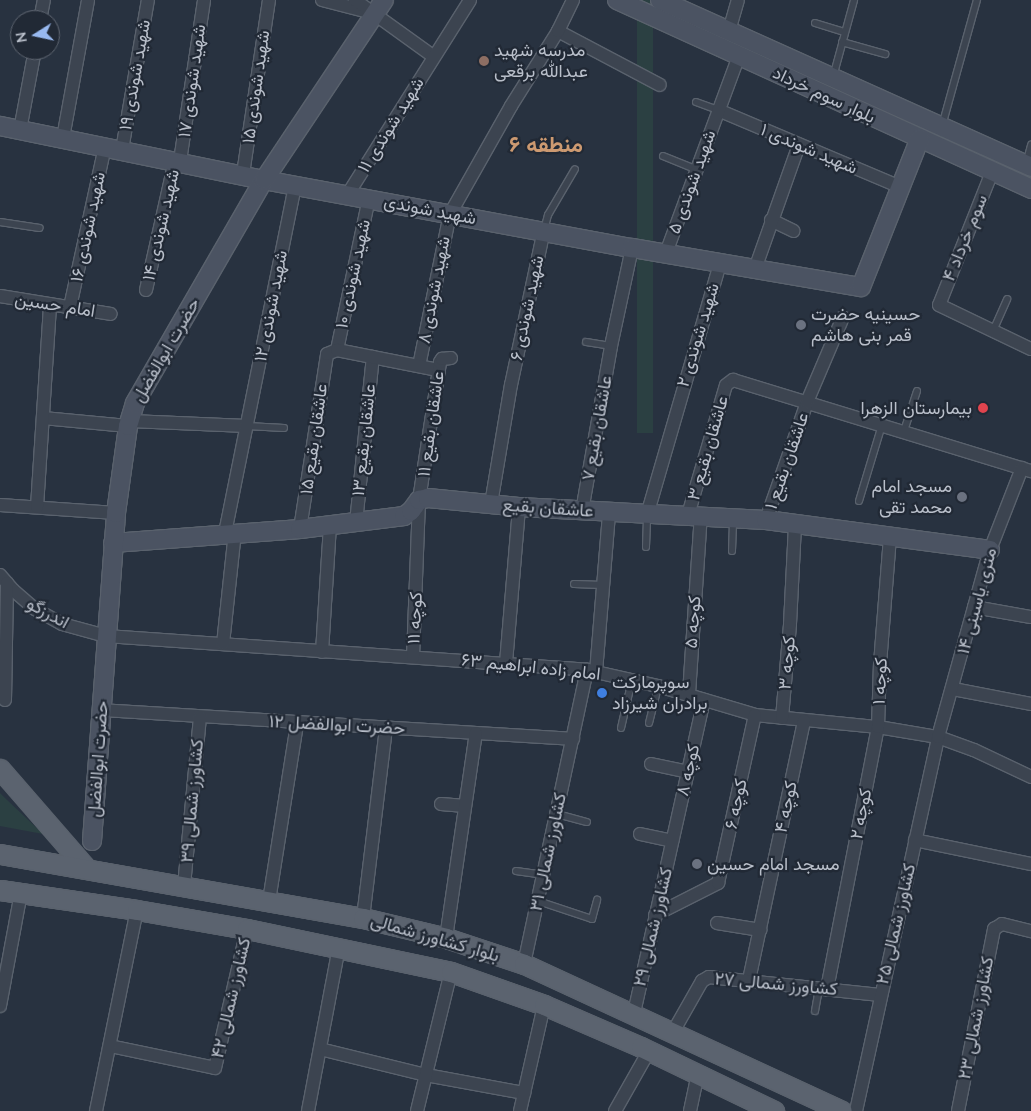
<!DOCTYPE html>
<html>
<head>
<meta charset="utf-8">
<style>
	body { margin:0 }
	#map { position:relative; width:1031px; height:1111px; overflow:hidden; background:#283240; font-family:Mulish,Vazirmatn,sans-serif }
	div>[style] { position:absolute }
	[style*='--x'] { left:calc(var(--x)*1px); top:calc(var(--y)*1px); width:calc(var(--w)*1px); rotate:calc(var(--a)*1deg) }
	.green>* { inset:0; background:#2b4042; transform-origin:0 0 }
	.roads { filter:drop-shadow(1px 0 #5a626d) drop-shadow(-1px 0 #5a626d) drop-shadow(0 1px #5a626d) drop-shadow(0 -1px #5a626d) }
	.lane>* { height:6px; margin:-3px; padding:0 3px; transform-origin:3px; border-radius:3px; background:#3c4450 }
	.street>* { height:12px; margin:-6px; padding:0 6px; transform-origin:6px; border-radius:6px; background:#3c4450 }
	.secondary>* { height:18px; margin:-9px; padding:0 9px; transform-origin:9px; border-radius:9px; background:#4b5362 }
	.primary>* { height:19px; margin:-9.5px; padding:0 9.5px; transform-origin:9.5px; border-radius:9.5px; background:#5b636f }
	.dots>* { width:14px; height:14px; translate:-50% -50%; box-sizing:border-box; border:2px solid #212935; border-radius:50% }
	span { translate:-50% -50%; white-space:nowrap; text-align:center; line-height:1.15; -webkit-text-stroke:4.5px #212935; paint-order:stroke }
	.poi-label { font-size:18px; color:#b9bfca }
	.left { translate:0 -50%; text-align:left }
	.right { translate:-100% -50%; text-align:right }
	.street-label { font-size:18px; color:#b9bfca }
	.district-label { font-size:22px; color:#cd9a71; font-weight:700 }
	.north { position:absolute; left:10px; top:10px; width:50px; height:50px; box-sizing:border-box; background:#212935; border:1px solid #5e6571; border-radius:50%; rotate:260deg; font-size:14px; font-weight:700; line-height:20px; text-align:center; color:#b9bfca }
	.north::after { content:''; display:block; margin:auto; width:18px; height:22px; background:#98b9f0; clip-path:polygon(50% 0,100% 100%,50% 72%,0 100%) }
</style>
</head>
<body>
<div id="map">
	<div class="green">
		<div style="left:637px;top:0;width:16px;height:433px"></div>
		<div style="clip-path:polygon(0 793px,5px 798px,43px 834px,0 826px)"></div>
	</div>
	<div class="roads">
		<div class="lane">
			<div style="--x:815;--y:23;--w:31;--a:17"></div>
			<div style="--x:842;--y:42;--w:45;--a:15.6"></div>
			<div style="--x:833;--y:77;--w:80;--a:-74.7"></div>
			<div style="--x:696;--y:102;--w:23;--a:20"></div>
			<div style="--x:942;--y:126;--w:131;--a:-74.5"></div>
			<div style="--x:663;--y:156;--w:37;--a:22"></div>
			<div style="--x:1026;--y:164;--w:20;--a:-75"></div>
			<div style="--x:0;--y:222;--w:40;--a:8.5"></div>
			<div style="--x:544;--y:230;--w:16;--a:-75"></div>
			<div style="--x:548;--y:215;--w:53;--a:-59.6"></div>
			<div style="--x:993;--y:331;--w:35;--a:-66"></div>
			<div style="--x:586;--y:342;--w:25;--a:9"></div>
			<div style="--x:247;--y:426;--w:37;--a:3"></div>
			<div style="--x:904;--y:431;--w:42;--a:-72"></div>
			<div style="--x:859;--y:501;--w:79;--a:-73.2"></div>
			<div style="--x:646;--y:547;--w:31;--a:-88"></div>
			<div style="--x:732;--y:551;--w:31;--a:-88"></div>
			<div style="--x:574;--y:584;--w:29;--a:2"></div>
			<div style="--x:649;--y:723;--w:38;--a:-76"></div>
			<div style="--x:621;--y:728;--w:49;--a:-77.1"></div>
			<div style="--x:557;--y:814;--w:31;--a:15"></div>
			<div style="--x:516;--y:871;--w:27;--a:8"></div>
			<div style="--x:538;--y:901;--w:57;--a:18.4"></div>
			<div style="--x:592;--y:919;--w:20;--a:-75"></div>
			<div style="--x:815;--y:1011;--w:23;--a:-80"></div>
		</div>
		<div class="street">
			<div style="--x:322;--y:0;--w:44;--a:14.3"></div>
			<div style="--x:355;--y:0;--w:97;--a:35.8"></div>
			<div style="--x:40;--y:20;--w:20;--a:-79"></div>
			<div style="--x:558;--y:31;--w:115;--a:27.9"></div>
			<div style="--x:729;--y:31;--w:32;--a:-74"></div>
			<div style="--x:718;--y:110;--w:198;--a:22.9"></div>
			<div style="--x:20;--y:130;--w:81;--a:-79.4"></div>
			<div style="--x:63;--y:138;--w:140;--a:-79.7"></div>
			<div style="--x:122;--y:150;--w:152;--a:-80.2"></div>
			<div style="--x:180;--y:161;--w:163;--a:-81.5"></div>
			<div style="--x:992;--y:172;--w:143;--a:111.7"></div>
			<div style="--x:939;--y:305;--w:102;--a:25.6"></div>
			<div style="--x:243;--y:174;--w:176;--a:-81.5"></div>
			<div style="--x:348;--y:194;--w:229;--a:-57.8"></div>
			<div style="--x:771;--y:220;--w:25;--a:26"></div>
			<div style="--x:666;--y:253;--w:210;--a:-69.7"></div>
			<div style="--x:755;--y:269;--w:132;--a:-70.5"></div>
			<div style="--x:146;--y:290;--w:133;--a:-77.4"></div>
			<div style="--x:0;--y:296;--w:112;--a:9.2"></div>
			<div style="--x:70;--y:307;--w:164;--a:-77.7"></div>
			<div style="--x:337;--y:350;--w:155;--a:-78.1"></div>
			<div style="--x:419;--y:366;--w:155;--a:-78.5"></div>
			<div style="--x:450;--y:214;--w:124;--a:-60.5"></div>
			<div style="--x:511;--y:106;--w:89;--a:-57.9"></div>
			<div style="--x:558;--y:31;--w:34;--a:-64"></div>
			<div style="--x:43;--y:418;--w:85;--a:5.4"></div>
			<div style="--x:130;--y:421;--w:117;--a:2.4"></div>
			<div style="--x:491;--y:504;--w:121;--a:-80.5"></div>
			<div style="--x:511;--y:385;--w:158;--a:-78"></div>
			<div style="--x:0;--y:505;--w:116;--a:3.9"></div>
			<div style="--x:37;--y:507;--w:203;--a:-86.3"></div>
			<div style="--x:582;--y:511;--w:168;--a:-80"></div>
			<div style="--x:611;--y:346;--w:100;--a:-77.9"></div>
			<div style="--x:647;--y:515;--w:262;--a:-73.8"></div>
			<div style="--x:688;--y:515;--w:135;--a:-73.7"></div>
			<div style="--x:726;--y:385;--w:9;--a:-36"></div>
			<div style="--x:733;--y:380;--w:312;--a:17"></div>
			<div style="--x:766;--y:520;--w:125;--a:-70.8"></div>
			<div style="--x:807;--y:402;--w:92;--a:-67"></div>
			<div style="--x:356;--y:523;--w:167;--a:-84.2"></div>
			<div style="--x:300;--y:529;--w:177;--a:-81.2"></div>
			<div style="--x:327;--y:354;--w:11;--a:-22"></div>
			<div style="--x:337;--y:350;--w:103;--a:11.2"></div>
			<div style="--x:225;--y:533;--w:355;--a:-78.6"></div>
			<div style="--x:0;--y:575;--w:20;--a:49"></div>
			<div style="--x:13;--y:590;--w:29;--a:41"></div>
			<div style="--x:35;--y:609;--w:31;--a:29"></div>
			<div style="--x:62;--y:624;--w:46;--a:15.3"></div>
			<div style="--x:106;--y:636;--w:482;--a:4"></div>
			<div style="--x:587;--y:670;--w:73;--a:12.7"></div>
			<div style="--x:658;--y:686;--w:101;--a:16.6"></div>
			<div style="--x:755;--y:715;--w:124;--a:5.6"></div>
			<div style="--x:878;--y:727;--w:61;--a:9.5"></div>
			<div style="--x:938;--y:737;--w:38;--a:20"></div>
			<div style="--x:974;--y:750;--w:63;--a:25.3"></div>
			<div style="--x:974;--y:607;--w:58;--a:10"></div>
			<div style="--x:223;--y:644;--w:113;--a:-83.9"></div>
			<div style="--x:322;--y:652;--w:126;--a:-86.4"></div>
			<div style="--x:413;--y:657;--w:157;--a:-87.8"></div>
			<div style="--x:419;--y:500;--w:140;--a:-81.3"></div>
			<div style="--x:440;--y:362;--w:4;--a:-56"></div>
			<div style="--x:442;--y:359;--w:9;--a:-6"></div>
			<div style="--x:506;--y:663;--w:157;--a:-85.2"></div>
			<div style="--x:596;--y:672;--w:160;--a:-85.3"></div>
			<div style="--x:953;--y:689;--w:79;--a:10.9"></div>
			<div style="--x:689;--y:694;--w:179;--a:-86.2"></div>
			<div style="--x:5;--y:700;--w:117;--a:-89"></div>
			<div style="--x:101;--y:710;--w:473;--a:3.5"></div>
			<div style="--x:782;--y:718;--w:94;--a:-85.1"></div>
			<div style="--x:790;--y:624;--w:100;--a:-87.1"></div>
			<div style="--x:651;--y:764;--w:38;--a:12"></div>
			<div style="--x:441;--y:804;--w:24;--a:5"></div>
			<div style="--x:640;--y:834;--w:33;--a:12"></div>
			<div style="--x:915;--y:840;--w:118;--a:11.7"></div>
			<div style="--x:184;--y:886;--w:170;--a:-84.6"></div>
			<div style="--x:269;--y:901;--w:179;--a:-81"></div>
			<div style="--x:655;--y:915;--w:71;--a:-26.9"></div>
			<div style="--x:718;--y:883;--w:172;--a:-77.6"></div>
			<div style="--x:363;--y:918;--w:192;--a:-83.1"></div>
			<div style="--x:717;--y:923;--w:44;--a:9.2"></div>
			<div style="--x:446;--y:938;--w:207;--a:-81.7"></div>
			<div style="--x:524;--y:964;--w:301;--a:-77.9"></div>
			<div style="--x:749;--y:980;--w:265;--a:-78"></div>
			<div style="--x:827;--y:989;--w:267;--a:-79"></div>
			<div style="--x:878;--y:727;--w:63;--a:-88.2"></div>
			<div style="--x:880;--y:664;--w:127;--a:-85.5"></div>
			<div style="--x:0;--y:1006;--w:115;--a:-79.5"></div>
			<div style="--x:634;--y:1013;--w:321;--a:-77.4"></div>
			<div style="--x:673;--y:1032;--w:59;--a:-60.4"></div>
			<div style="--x:702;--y:981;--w:8;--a:-30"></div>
			<div style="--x:709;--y:977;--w:172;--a:6"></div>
			<div style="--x:110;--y:1046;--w:107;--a:11.8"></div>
			<div style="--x:215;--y:1068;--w:143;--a:-77"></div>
			<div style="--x:320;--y:1049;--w:109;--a:13.8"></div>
			<div style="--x:426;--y:1075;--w:100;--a:10.4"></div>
			<div style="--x:96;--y:1111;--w:205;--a:-78.5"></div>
			<div style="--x:308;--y:1111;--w:167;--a:-79.3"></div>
			<div style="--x:417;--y:1111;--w:143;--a:-76.3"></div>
			<div style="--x:520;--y:1111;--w:109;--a:-77.2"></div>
			<div style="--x:615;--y:1111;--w:69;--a:-60.5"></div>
			<div style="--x:690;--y:1111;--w:38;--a:-78"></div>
			<div style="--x:856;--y:1111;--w:383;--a:-77.6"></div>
			<div style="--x:938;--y:737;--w:194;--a:-74.5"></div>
			<div style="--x:990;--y:550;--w:88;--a:-68.7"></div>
			<div style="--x:958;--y:1111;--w:186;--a:-78.8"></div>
			<div style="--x:994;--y:929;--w:9;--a:-32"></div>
			<div style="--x:1002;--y:924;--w:30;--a:14"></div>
		</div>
		<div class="secondary">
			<div style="--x:617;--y:0;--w:455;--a:24.5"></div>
			<div style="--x:660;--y:0;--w:407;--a:24.2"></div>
			<div style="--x:0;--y:126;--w:269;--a:11.6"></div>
			<div style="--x:264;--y:180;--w:374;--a:10.5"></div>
			<div style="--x:632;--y:248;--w:232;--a:9.7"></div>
			<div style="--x:861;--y:287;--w:160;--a:-68.4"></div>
			<div style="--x:113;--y:543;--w:188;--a:-4.3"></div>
			<div style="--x:300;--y:529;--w:105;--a:-7.1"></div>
			<div style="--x:404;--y:516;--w:9;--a:-36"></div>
			<div style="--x:411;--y:511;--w:14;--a:-54"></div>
			<div style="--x:419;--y:500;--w:9;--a:-13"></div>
			<div style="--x:428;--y:498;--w:91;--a:5.6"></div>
			<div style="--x:519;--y:507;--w:247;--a:3"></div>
			<div style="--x:766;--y:520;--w:226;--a:7.6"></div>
			<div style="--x:92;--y:841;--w:329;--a:-85.8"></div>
			<div style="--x:116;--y:513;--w:88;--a:-82.1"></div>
			<div style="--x:128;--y:426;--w:24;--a:-73"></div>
			<div style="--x:135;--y:403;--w:258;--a:-60"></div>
			<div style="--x:264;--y:180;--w:216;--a:-56.3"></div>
		</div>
		<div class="primary">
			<div style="--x:0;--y:769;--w:131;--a:49"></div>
			<div style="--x:0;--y:854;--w:369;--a:10"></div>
			<div style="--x:363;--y:918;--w:85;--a:13.5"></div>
			<div style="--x:446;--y:938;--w:82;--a:18.4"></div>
			<div style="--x:524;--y:964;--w:350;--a:24.8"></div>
			<div style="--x:0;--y:890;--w:138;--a:8.3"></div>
			<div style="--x:137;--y:910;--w:112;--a:9.8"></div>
			<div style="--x:247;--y:929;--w:208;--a:11.9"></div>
			<div style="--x:451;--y:972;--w:99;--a:19.5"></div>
			<div style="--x:544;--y:1005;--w:106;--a:23.4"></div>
			<div style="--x:641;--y:1047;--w:148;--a:25.7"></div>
		</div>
	</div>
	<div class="dots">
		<div style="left:484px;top:61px;background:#8d6e63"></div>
		<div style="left:801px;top:325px;background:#6b7280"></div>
		<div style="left:983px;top:408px;background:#e0444e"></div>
		<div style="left:962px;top:497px;background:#6b7280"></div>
		<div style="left:602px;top:693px;background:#3f7fe0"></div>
		<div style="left:697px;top:864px;background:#6b7280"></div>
	</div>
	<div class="poi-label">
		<span class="left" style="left:494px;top:61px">مدرسه شهید<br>عبدالله برقعی</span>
		<span class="left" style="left:811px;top:325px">حسینیه حضرت<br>قمر بنی هاشم</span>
		<span class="right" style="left:972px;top:408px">بیمارستان الزهرا</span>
		<span class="right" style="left:952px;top:497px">مسجد امام<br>محمد تقی</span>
		<span class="left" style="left:612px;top:693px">سوپرمارکت<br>برادران شیرزاد</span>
		<span class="left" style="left:707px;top:864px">مسجد امام حسین</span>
	</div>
	<div class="street-label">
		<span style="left:135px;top:75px;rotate:-80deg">شهید شوندی ۱۹</span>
		<span style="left:192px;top:81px;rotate:-82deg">شهید شوندی ۱۷</span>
		<span style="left:256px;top:87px;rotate:-82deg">شهید شوندی ۱۵</span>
		<span style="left:824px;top:95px;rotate:25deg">بلوار سوم خرداد</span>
		<span style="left:391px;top:125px;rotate:-58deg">شهید شوندی ۱۱</span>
		<span style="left:809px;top:149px;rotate:23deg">شهید شوندی ۱</span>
		<span style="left:692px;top:182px;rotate:-70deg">شهید شوندی ۵</span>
		<span style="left:430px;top:210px;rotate:11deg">شهید شوندی</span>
		<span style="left:161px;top:225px;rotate:-77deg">شهید شوندی ۱۴</span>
		<span style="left:88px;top:227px;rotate:-78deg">شهید شوندی ۱۶</span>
		<span style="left:965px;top:238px;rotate:-68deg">سوم خرداد ۴</span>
		<span style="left:353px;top:274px;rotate:-78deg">شهید شوندی ۱۰</span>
		<span style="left:434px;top:290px;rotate:-79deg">شهید شوندی ۸</span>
		<span style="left:55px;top:305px;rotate:9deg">امام حسین</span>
		<span style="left:271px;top:306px;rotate:-79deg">شهید شوندی ۱۲</span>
		<span style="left:527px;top:308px;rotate:-78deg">شهید شوندی ۶</span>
		<span style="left:698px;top:335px;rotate:-73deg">شهید شوندی ۲</span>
		<span style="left:166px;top:350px;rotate:-60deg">حضرت ابوالفضل</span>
		<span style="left:431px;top:424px;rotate:-82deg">عاشقان بقیع ۱۱</span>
		<span style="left:597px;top:428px;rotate:-80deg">عاشقان بقیع ۷</span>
		<span style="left:314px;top:439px;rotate:-82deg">عاشقان بقیع ۱۵</span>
		<span style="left:364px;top:440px;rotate:-84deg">عاشقان بقیع ۱۳</span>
		<span style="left:708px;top:448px;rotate:-74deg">عاشقان بقیع ۳</span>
		<span style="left:787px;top:461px;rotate:-71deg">عاشقان بقیع ۱</span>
		<span style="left:548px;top:508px;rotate:4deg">عاشقان بقیع</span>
		<span style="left:977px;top:601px;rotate:-75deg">۱۴ متری یاسینی</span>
		<span style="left:48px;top:613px;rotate:29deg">اندرزگو</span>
		<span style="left:415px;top:618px;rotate:-87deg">کوچه ۱۱</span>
		<span style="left:693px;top:622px;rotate:-86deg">کوچه ۵</span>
		<span style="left:787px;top:663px;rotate:-85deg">کوچه ۳</span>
		<span style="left:531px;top:667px;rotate:6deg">امام زاده ابراهیم ۶۳</span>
		<span style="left:880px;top:681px;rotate:-87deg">کوچه ۱</span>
		<span style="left:337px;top:725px;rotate:3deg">حضرت ابوالفضل ۱۲</span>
		<span style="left:98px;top:759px;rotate:-86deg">حضرت ابوالفضل</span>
		<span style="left:688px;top:770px;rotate:-77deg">کوچه ۸</span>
		<span style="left:192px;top:801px;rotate:-85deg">کشاورز شمالی ۳۹</span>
		<span style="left:736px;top:804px;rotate:-78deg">کوچه ۶</span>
		<span style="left:786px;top:807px;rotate:-78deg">کوچه ۴</span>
		<span style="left:861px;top:814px;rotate:-79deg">کوچه ۲</span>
		<span style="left:548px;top:852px;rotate:-78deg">کشاورز شمالی ۳۱</span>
		<span style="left:896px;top:924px;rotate:-77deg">کشاورز شمالی ۲۵</span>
		<span style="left:653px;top:927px;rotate:-77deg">کشاورز شمالی ۲۹</span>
		<span style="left:435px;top:938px;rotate:16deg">بلوار کشاورز شمالی</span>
		<span style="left:776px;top:984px;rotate:5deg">کشاورز شمالی ۲۷</span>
		<span style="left:231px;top:998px;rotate:-77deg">کشاورز شمالی ۴۲</span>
		<span style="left:976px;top:1018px;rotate:-79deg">کشاورز شمالی ۲۳</span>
	</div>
	<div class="district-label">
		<span style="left:546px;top:145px">منطقه ۶</span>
	</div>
	<div class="north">N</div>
</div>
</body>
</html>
